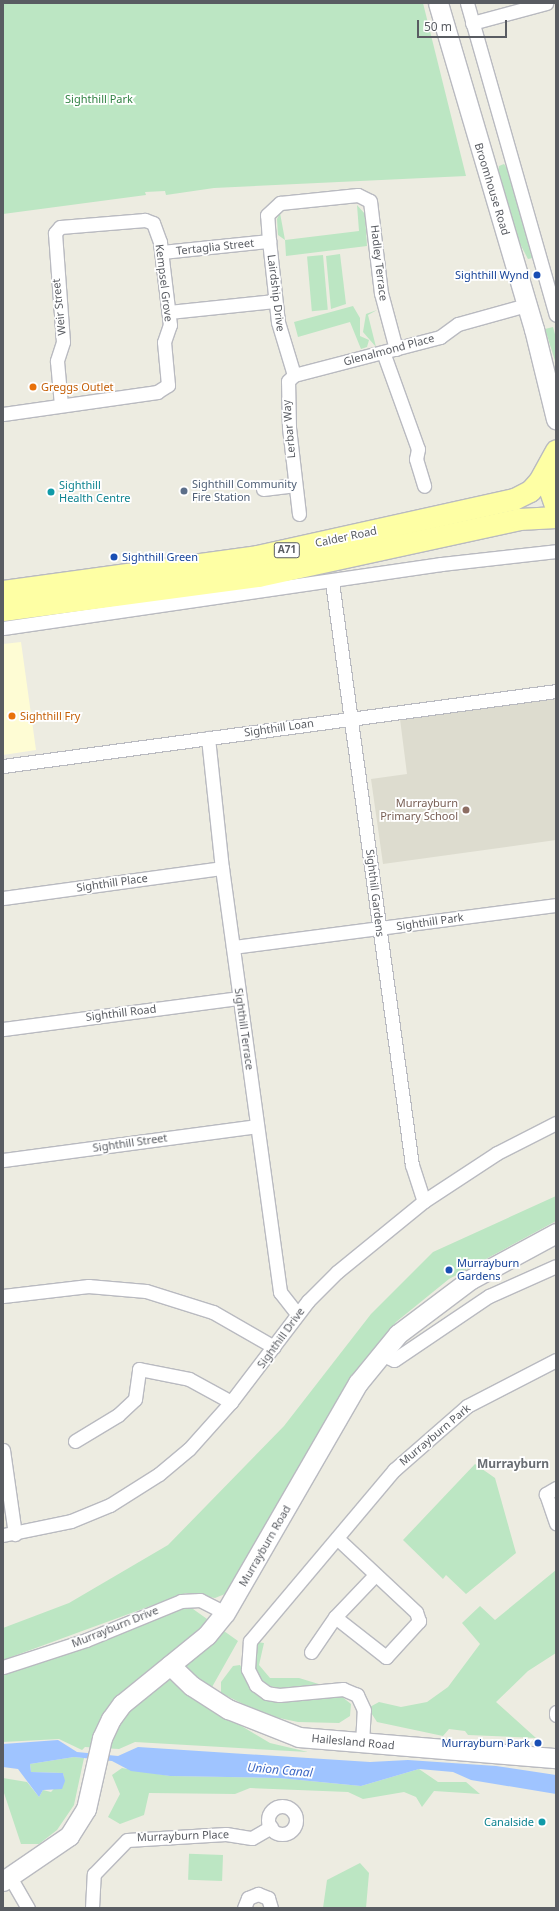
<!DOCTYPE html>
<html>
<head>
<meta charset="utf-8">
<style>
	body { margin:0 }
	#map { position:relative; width:559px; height:1911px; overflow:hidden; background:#edece1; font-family:"Noto Sans",sans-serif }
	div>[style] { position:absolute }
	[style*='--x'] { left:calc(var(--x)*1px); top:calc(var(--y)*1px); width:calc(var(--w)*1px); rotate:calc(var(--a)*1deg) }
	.commercial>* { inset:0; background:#fefcd4 }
	.education>* { inset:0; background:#dddccf }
	.green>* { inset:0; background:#bce6c3; transform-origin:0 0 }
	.water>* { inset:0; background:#9fc4ff }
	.roads { filter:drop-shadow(1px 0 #b9bac0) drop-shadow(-1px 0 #b9bac0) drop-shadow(0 1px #b9bac0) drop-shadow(0 -1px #b9bac0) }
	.street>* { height:13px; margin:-6.5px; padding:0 6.5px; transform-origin:6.5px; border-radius:6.5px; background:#fff }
	.street>.ring { margin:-6.5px; padding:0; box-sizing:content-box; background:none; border:13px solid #fff; border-radius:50% }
	.secondary>* { height:19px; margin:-9.5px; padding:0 9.5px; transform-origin:9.5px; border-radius:9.5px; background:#fff }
	.primary>* { height:21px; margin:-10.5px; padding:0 10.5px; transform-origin:10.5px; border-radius:10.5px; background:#feffa4 }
	.dots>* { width:11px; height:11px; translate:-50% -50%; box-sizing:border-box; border:2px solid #fff; border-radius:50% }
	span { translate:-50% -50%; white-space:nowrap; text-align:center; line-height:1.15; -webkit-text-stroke:3.5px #fff; paint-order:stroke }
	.shield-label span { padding:1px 3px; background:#fff; border:1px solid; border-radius:3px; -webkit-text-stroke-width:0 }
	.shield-label { font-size:10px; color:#595c62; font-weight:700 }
	.park-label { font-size:11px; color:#318243 }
	.street-label { font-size:11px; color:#595c62 }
	.transit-label { font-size:11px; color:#164399 }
	.right { translate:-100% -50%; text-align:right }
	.left { translate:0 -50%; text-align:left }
	.food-label { font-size:11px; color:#c56008 }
	.service-label { font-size:11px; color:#4e5e75 }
	.culture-label { font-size:11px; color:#0d838f }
	.education-label { font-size:11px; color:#785e54 }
	.neighbourhood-label { font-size:12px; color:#6a6e74; font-weight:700 }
	.water-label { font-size:12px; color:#3f69c5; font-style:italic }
	.frame { position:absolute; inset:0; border:4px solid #595c62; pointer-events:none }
	.scale { position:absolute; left:417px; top:20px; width:90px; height:18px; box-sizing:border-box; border:2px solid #595c62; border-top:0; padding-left:5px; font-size:12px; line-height:14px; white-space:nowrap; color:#595c62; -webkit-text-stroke:3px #fff; paint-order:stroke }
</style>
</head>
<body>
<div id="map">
	<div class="commercial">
		<div style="clip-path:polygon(21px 642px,36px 750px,3px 755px,3px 644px)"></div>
	</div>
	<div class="education">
		<div style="clip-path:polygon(556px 698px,556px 840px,383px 864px,371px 779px,407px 774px,400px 719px)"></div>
	</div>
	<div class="green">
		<div style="clip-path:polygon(3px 3px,423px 3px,466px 176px,214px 188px,166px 195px,165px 191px,145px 192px,146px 195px,3px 214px)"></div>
		<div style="clip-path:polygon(504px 164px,507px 168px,533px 258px,528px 259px,518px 240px,498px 171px,499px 166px)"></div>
		<div style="clip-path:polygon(357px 205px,365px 214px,367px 246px,286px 256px,285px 240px,278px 235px,277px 219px,280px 213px,285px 240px,359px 231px)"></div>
		<div style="clip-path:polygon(340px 254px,346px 304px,331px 309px,326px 256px)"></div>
		<div style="left:323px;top:255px;width:55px;height:16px;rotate:85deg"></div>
		<div style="clip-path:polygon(353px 306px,360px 318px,360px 336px,369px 340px,367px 347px,361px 349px,350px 322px,298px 337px,294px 322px)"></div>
		<div style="clip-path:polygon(377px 310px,368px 315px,376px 347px,363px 332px,366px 314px)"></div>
		<div style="clip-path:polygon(553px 327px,556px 338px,556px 364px,545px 329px)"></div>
		<div style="clip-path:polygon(556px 1196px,556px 1221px,449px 1279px,396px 1322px,353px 1379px,230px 1592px,215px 1598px,186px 1593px,3px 1660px,3px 1628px,69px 1603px,168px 1545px,284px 1426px,371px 1314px,433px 1252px)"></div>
		<div style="clip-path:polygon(475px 1464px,495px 1478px,516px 1553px,466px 1594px,446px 1575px,443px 1579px,403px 1540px)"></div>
		<div style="clip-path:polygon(556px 1570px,556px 1653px,528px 1671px,496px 1702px,536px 1738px,468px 1735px,465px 1731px,449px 1729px,443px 1736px,377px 1722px,368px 1708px,379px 1702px,401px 1707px,427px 1702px,448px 1687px,480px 1644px,462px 1623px,480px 1606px,495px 1620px)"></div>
		<div style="clip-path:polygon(186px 1604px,238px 1641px,203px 1703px,270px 1743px,308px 1752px,135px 1742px,119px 1749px,85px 1747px,82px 1750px,59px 1739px,3px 1742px,3px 1670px)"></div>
		<div style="clip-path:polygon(257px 1642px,264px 1643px,259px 1665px,270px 1678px,299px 1678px,322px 1685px,281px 1689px,267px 1685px,254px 1672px)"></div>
		<div style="clip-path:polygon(240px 1665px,258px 1696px,294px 1701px,341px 1696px,351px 1704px,350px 1716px,339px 1723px,298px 1722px,265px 1715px,221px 1693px,221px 1682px,233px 1666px)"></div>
		<div style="clip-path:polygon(74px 1757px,84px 1758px,74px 1805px,57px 1830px,39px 1844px,21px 1844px,3px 1790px,3px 1778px,27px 1782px,39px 1797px,43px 1790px,51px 1792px,64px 1778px,63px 1773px,31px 1772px,30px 1764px)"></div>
		<div style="clip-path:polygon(122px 1768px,170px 1776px,279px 1778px,361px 1786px,419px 1769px,438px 1782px,466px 1782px,480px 1794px,434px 1791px,422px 1807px,416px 1797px,404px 1792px,363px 1799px,348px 1792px,250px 1788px,235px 1794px,149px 1793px,144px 1815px,120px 1824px,108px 1817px,120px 1794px,112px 1775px)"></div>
		<div style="left:223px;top:1855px;width:26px;height:34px;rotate:92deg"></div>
		<div style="clip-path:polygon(360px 1863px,369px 1873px,366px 1908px,323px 1908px,327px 1880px)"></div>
	</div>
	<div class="water">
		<div style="clip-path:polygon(58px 1740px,77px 1752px,118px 1756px,138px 1747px,370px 1762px,408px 1760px,496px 1766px,556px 1775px,556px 1794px,471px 1780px,453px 1772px,419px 1769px,361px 1786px,279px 1778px,170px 1776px,131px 1771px,112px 1761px,74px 1757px,30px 1764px,31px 1772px,63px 1773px,65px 1781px,62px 1789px,43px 1790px,39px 1797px,18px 1769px,3px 1767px,3px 1744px)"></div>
	</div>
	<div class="roads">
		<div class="street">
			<div style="--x:467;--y:3;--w:324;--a:74.1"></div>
			<div style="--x:472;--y:23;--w:77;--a:-15.1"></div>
			<div style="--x:162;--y:252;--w:108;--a:-5.9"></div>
			<div style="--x:169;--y:312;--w:106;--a:-6"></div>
			<div style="--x:383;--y:352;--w:103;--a:70.2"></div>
			<div style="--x:418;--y:449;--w:10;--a:101"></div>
			<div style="--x:416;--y:459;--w:28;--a:73"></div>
			<div style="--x:294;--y:375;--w:55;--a:-106.8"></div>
			<div style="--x:278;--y:322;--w:81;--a:-96.3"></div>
			<div style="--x:269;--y:241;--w:26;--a:-94"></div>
			<div style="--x:267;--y:215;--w:18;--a:-43"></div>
			<div style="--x:280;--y:203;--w:78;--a:-5.9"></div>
			<div style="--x:358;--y:195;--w:13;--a:27"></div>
			<div style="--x:370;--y:201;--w:93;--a:83.2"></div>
			<div style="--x:381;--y:293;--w:58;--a:75"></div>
			<div style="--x:3;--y:414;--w:156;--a:-8.1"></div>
			<div style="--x:157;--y:392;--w:13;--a:-32"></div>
			<div style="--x:168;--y:385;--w:43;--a:-95.3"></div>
			<div style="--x:164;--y:342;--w:18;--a:-71"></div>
			<div style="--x:170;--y:325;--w:84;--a:-96.9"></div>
			<div style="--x:160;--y:242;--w:20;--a:-110"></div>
			<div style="--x:153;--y:223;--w:9;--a:-159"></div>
			<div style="--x:145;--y:220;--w:85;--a:175.3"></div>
			<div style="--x:60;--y:227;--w:8;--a:130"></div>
			<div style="--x:55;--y:233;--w:109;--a:85.8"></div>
			<div style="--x:63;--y:342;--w:20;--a:108"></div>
			<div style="--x:57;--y:361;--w:44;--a:84.8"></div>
			<div style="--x:263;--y:489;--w:31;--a:-7"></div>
			<div style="--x:299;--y:514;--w:88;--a:-96.6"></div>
			<div style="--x:289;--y:427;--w:46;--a:-91.2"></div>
			<div style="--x:288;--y:381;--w:8;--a:-45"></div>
			<div style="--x:294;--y:375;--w:151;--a:-14.6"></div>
			<div style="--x:440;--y:337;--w:22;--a:-36"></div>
			<div style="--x:458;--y:324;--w:71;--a:-15.6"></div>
			<div style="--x:332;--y:582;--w:588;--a:82.19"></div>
			<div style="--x:412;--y:1165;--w:38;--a:72"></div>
			<div style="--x:3;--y:628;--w:443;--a:-8.3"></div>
			<div style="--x:441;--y:564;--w:116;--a:-6.4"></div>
			<div style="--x:208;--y:738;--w:131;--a:83.9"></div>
			<div style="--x:222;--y:868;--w:428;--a:82.2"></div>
			<div style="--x:280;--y:1292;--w:28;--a:52"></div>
			<div style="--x:3;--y:766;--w:558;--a:-7.72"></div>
			<div style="--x:3;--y:898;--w:221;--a:-7.8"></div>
			<div style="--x:233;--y:947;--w:326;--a:-7.4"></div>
			<div style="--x:3;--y:1029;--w:238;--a:-7.5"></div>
			<div style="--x:3;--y:1160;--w:256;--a:-7.6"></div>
			<div style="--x:3;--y:1296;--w:86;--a:-6.7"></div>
			<div style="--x:88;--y:1286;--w:58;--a:4.9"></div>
			<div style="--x:146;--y:1291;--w:70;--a:17.4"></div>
			<div style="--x:213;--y:1312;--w:70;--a:29.8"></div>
			<div style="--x:381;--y:1354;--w:14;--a:25"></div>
			<div style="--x:394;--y:1360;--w:115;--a:-34"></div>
			<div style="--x:489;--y:1296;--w:73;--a:-24.1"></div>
			<div style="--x:75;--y:1441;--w:50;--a:-31.2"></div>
			<div style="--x:118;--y:1415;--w:23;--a:-43"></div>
			<div style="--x:135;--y:1399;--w:30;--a:-82"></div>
			<div style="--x:139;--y:1369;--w:51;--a:11.3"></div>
			<div style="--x:189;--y:1379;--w:48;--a:28.7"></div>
			<div style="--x:3;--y:1450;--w:85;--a:81.9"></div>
			<div style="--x:556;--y:1488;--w:12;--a:149"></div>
			<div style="--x:546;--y:1494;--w:31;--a:71"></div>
			<div style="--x:3;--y:1535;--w:69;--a:-11.6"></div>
			<div style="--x:71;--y:1521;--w:42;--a:-22.3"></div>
			<div style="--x:110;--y:1505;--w:58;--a:-32.3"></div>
			<div style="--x:159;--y:1474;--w:39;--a:-40"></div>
			<div style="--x:189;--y:1449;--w:63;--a:-48.2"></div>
			<div style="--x:231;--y:1402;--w:127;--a:-52.7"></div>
			<div style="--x:308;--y:1301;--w:41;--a:-45"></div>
			<div style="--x:337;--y:1272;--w:112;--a:-39.2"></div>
			<div style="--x:424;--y:1201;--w:87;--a:-33.3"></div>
			<div style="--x:497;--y:1153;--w:66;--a:-27"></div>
			<div style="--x:335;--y:1617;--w:65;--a:38.1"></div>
			<div style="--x:386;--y:1657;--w:49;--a:-47.5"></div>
			<div style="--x:419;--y:1621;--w:9;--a:-108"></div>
			<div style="--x:416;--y:1612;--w:108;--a:-136.9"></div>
			<div style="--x:311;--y:1652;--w:42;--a:-55.6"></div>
			<div style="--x:335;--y:1617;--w:58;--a:-46.4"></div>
			<div style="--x:3;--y:1667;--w:87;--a:-18"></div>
			<div style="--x:86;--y:1640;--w:103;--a:-22.3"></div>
			<div style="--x:181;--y:1601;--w:19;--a:-3"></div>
			<div style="--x:200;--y:1600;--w:28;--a:27"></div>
			<div style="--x:556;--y:1712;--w:3;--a:90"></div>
			<div style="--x:362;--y:1744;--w:34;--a:-87"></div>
			<div style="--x:364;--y:1710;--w:17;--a:-115"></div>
			<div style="--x:357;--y:1695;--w:15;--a:-157"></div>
			<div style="--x:343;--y:1689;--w:64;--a:174.6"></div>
			<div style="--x:279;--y:1695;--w:12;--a:-171"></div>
			<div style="--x:267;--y:1693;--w:14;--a:-144"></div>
			<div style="--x:256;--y:1685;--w:18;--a:-117"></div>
			<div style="--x:248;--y:1669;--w:28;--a:-86"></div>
			<div style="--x:250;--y:1641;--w:224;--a:-49.9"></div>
			<div style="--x:394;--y:1470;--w:97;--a:-41.2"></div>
			<div style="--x:467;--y:1406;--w:100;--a:-27.3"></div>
			<div class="ring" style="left:268px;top:1806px;width:15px;height:15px"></div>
			<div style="--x:10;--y:1877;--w:36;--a:60"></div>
			<div style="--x:92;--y:1908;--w:34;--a:-87"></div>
			<div style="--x:94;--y:1874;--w:47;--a:-45.9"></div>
			<div style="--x:127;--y:1840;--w:99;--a:-3.5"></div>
			<div style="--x:226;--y:1834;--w:26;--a:9"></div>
			<div style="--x:252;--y:1838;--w:22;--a:-30"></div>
			<div style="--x:244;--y:1908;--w:11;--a:-68"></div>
			<div style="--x:248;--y:1898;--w:11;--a:-22"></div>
			<div style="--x:258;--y:1894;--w:11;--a:22"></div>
			<div style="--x:268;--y:1898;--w:10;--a:73"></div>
		</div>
		<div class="secondary">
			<div style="--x:438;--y:3;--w:340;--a:73.6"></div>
			<div style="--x:534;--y:329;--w:93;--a:76.3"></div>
			<div style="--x:170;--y:1665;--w:30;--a:44"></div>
			<div style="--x:192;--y:1686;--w:43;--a:32.6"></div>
			<div style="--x:228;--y:1709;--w:76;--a:21.5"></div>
			<div style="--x:299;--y:1737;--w:258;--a:4.7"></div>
			<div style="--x:3;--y:1881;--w:80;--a:-34.3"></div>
			<div style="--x:69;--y:1836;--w:32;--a:-58"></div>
			<div style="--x:86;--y:1809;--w:73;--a:-77.3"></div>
			<div style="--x:102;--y:1738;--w:21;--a:-65"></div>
			<div style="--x:111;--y:1719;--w:19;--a:-54"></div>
			<div style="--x:122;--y:1704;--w:109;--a:-39.1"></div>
			<div style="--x:207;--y:1635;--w:28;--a:-51"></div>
			<div style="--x:225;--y:1613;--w:266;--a:-60"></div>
			<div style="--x:358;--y:1383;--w:63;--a:-50.8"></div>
			<div style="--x:398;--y:1334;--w:91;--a:-37"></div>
			<div style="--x:471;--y:1279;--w:97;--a:-28.4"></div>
		</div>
		<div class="primary">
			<div style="--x:551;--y:463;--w:22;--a:98"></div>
			<div style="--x:548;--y:485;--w:24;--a:71"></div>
			<div style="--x:3;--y:591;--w:256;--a:-7.8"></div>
			<div style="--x:257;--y:556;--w:263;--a:-12.5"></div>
			<div style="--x:514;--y:499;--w:18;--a:-27"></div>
			<div style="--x:530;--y:491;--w:13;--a:-48"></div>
			<div style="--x:539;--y:481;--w:35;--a:-61"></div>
			<div style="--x:3;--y:610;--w:257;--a:-7.6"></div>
			<div style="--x:258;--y:576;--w:267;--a:-12.3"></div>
			<div style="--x:519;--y:519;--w:37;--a:-3"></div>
		</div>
	</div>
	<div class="dots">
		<div style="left:537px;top:275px;background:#1a4fb4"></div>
		<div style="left:33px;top:387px;background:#e8710a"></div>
		<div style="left:184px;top:491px;background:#5c6f8a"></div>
		<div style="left:51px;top:492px;background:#0f9aa8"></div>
		<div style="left:114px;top:557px;background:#1a4fb4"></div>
		<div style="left:12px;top:716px;background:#e8710a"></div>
		<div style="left:466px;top:810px;background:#8d6e63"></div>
		<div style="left:449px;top:1270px;background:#1a4fb4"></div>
		<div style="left:538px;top:1743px;background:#1a4fb4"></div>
		<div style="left:542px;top:1822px;background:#0f9aa8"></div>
	</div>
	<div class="shield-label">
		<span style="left:287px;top:550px">A71</span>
	</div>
	<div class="park-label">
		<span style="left:99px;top:99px">Sighthill Park</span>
	</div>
	<div class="street-label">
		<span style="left:492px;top:189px;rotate:73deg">Broomhouse Road</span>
		<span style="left:215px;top:247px;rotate:-6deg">Tertaglia Street</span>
		<span style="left:379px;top:263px;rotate:83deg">Hadley Terrace</span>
		<span style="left:164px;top:283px;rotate:83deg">Kempsel Grove</span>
		<span style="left:276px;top:293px;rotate:83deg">Lairdship Drive</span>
		<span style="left:59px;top:307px;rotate:-96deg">Weir Street</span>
		<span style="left:389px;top:350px;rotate:-15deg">Glenalmond Place</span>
		<span style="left:289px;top:429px;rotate:-95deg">Lerbar Way</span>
		<span style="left:346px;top:537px;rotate:-12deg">Calder Road</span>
		<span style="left:279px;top:728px;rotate:-8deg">Sighthill Loan</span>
		<span style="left:112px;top:883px;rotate:-8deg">Sighthill Place</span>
		<span style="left:375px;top:893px;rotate:83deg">Sighthill Gardens</span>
		<span style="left:430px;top:922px;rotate:-8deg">Sighthill Park</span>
		<span style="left:121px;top:1013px;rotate:-7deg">Sighthill Road</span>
		<span style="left:244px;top:1029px;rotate:82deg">Sighthill Terrace</span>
		<span style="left:130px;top:1143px;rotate:-8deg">Sighthill Street</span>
		<span style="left:281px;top:1338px;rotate:-54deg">Sighthill Drive</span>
		<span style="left:435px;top:1435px;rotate:-40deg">Murrayburn Park</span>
		<span style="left:265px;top:1546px;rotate:-60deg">Murrayburn Road</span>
		<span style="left:115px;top:1627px;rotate:-22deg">Murrayburn Drive</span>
		<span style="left:353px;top:1742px;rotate:5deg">Hailesland Road</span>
		<span style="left:183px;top:1836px;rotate:-2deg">Murrayburn Place</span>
	</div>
	<div class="transit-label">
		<span class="right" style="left:529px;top:275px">Sighthill Wynd</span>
		<span class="left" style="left:122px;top:557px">Sighthill Green</span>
		<span class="left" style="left:457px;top:1270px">Murrayburn<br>Gardens</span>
		<span class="right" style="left:530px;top:1743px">Murrayburn Park</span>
	</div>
	<div class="food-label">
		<span class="left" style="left:41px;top:387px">Greggs Outlet</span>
		<span class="left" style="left:20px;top:716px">Sighthill Fry</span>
	</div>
	<div class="service-label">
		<span class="left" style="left:192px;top:491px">Sighthill Community<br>Fire Station</span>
	</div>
	<div class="culture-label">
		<span class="left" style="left:59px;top:492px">Sighthill<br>Health Centre</span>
		<span class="right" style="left:534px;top:1822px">Canalside</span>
	</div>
	<div class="education-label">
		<span class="right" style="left:458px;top:810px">Murrayburn<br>Primary School</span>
	</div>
	<div class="neighbourhood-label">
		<span style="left:513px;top:1464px">Murrayburn</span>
	</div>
	<div class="water-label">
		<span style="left:280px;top:1770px;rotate:5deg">Union Canal</span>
	</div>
	<div class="frame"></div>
	<div class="scale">50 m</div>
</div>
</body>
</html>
